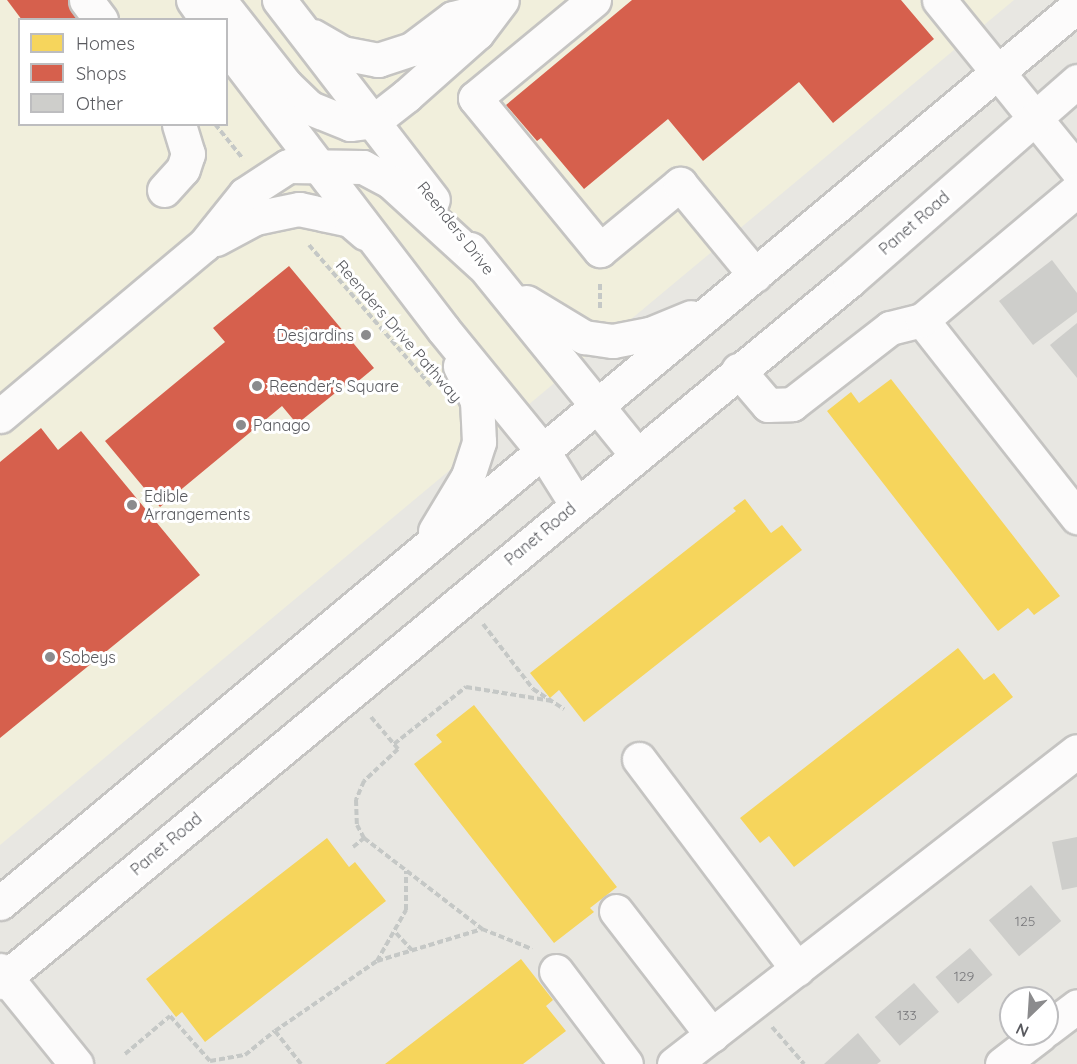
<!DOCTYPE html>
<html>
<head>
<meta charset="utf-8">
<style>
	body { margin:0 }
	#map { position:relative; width:1077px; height:1064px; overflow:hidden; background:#e8e7e2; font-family:Quicksand,sans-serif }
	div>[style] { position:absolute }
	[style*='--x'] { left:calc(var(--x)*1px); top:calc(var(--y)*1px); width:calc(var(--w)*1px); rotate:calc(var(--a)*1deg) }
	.commercial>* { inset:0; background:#f1efdc }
	.homes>* { inset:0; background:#f6d55c }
	.shops>* { inset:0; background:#d6604d }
	.building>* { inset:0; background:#cececb; transform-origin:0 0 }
	.path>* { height:4px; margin-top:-2px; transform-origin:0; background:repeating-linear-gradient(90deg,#c5c8c6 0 6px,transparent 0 9px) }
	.roads { filter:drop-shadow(2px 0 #c5c4c2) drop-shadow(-2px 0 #c5c4c2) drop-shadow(0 2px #c5c4c2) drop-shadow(0 -2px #c5c4c2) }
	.minor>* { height:33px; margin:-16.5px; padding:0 16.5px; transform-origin:16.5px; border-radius:16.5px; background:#fcfbfb }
	.dots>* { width:16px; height:16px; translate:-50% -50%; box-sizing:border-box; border:3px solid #fff; border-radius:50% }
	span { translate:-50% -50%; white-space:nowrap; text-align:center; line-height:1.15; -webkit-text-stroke:6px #fff; paint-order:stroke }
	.number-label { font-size:14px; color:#78787b }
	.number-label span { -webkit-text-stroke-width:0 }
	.street-label { font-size:16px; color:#595a5f }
	.poi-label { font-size:16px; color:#595a5f }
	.right { translate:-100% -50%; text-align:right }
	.left { translate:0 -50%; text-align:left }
	.legend { position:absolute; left:18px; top:18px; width:210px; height:108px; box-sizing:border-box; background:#fff; border:2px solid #bdbdbf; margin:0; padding:8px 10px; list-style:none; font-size:18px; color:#595a5f }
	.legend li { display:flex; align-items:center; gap:12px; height:30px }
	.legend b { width:30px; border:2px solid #bdbdbf }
	.north { position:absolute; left:999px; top:986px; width:60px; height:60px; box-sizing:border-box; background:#fff; border:2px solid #bdbdbf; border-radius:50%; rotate:205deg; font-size:16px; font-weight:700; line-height:24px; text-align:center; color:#595a5f }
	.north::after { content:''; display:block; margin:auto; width:21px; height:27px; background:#8b8b8d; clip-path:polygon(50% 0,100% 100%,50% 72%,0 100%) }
</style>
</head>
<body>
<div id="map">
	<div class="commercial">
		<div style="clip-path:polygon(evenodd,0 0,1014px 0,0 845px,0 0,20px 20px,226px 20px,226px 124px,20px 124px,20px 20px)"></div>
	</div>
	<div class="homes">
		<div style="clip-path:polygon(891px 379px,1060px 596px,1034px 615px,1028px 608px,998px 631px,827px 411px,851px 392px,859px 403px)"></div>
		<div style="clip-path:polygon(745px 499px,771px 533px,782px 525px,802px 550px,584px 722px,559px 690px,550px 698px,530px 673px,736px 511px,733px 508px)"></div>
		<div style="clip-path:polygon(958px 648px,984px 680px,994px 673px,1013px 697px,794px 867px,769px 836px,760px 843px,740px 818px)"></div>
		<div style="clip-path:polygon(474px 705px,617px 887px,590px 908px,594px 912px,554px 943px,414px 764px,442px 742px,436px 735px)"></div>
		<div style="clip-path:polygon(327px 838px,349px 867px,355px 862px,386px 901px,205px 1042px,182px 1012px,176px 1017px,146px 979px)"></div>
		<div style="clip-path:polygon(521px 959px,553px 1000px,546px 1006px,566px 1031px,523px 1064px,385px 1064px)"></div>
	</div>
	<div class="shops">
		<div style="clip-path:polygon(7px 0,78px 0,93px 20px,22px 20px)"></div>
		<div style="clip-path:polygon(632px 0,901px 0,934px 39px,833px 123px,799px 82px,703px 161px,668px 119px,584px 189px,541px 138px,537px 141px,506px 105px)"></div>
		<div style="clip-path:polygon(289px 266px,374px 368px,350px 388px,345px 385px,297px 424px,282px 406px,160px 507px,105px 441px,225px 342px,213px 328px)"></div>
		<div style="clip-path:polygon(41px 428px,58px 450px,81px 431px,200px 575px,0 738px,0 462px)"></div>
	</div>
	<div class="building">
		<div style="clip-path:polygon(1052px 260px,1077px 293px,1077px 312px,1033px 345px,999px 301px)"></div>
		<div style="clip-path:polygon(1077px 323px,1077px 378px,1050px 345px)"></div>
		<div style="clip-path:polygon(1077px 837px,1077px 887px,1062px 890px,1052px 842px)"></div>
		<div style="left:1031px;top:885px;width:47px;height:55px;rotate:50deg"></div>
		<div style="left:970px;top:948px;width:35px;height:45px;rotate:50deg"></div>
		<div style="left:914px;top:983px;width:38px;height:52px;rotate:49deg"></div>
		<div style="clip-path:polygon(858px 1033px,881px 1061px,877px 1064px,824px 1064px)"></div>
	</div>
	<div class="path">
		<div style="--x:215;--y:124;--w:45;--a:51.3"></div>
		<div style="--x:309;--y:245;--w:188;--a:49.1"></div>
		<div style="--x:600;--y:308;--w:26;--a:-90"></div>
		<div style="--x:483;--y:624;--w:82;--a:52.4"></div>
		<div style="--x:533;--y:689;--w:37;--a:33"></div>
		<div style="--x:371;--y:717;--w:42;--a:49.8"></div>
		<div style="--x:398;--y:749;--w:47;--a:136.7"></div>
		<div style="--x:364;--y:781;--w:21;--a:113"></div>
		<div style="--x:356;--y:800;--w:25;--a:88"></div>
		<div style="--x:357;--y:825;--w:15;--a:62"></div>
		<div style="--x:364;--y:838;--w:149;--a:37.6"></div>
		<div style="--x:482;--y:929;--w:54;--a:21.8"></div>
		<div style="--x:394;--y:744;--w:92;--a:-38.4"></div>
		<div style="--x:466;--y:687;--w:87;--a:9.2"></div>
		<div style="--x:353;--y:847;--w:14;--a:-39"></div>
		<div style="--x:396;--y:933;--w:23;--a:47"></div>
		<div style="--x:377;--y:961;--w:110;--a:-16.9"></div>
		<div style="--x:772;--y:1027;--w:49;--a:49.1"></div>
		<div style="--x:275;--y:1031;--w:124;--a:-34.5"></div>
		<div style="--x:377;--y:961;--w:59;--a:-60.4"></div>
		<div style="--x:406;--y:910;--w:39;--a:-90"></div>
		<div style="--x:125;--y:1054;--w:59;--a:-40.2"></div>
		<div style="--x:170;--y:1016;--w:60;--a:48.4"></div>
		<div style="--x:210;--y:1061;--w:36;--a:-10"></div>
		<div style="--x:245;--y:1055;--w:38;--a:-39"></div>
		<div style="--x:275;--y:1031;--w:42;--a:51.8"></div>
	</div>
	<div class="roads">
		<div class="minor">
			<div style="--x:86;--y:0;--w:25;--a:53"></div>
			<div style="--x:193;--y:0;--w:24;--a:55"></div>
			<div style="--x:219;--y:0;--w:108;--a:51.8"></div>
			<div style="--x:286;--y:85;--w:33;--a:44"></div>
			<div style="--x:310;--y:108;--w:43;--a:21.8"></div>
			<div style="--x:350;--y:124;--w:24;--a:-7"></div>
			<div style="--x:374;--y:121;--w:41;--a:-38"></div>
			<div style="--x:406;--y:96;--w:95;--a:-41.6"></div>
			<div style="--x:477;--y:33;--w:41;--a:-52.9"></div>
			<div style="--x:279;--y:0;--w:252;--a:52.4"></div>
			<div style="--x:594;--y:0;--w:154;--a:140.5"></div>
			<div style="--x:475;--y:98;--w:197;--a:50.6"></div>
			<div style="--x:600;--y:250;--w:104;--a:-39.5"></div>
			<div style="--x:680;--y:184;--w:118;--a:50.5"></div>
			<div style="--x:939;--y:0;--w:219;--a:50.9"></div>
			<div style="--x:313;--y:36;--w:34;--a:30"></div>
			<div style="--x:342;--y:53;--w:37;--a:11"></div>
			<div style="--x:378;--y:60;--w:36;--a:-18"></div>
			<div style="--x:412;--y:49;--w:51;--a:-37.1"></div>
			<div style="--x:453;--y:18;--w:41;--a:-14"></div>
			<div style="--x:226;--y:45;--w:357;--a:52.6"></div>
			<div style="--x:443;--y:329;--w:160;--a:50.8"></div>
			<div style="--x:544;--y:453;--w:60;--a:57.9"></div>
			<div style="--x:164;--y:190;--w:28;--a:-48"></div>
			<div style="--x:183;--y:169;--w:16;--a:-72"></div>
			<div style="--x:188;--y:154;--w:31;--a:-107"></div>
			<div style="--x:216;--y:239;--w:44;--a:-28.3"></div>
			<div style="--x:255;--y:218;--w:45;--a:-11.6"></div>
			<div style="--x:299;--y:209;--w:52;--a:12.2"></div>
			<div style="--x:350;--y:220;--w:20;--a:41"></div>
			<div style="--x:470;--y:249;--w:264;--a:51"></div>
			<div style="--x:526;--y:302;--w:68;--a:31.1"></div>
			<div style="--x:584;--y:337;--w:29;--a:8"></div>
			<div style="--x:613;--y:341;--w:38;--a:-11"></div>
			<div style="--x:650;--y:334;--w:44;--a:-22.5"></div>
			<div style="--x:922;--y:320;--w:251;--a:51.8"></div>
			<div style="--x:738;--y:370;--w:46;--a:49.4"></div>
			<div style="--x:768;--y:405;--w:24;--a:-2"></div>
			<div style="--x:792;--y:404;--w:124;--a:-37.8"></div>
			<div style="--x:890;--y:328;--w:33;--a:-14"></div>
			<div style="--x:922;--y:320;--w:202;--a:-40"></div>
			<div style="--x:0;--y:416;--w:266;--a:-40"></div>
			<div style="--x:204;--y:245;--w:65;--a:-51.2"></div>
			<div style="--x:245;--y:194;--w:51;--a:-33.1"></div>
			<div style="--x:288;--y:166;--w:75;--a:0.8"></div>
			<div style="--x:363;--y:167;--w:32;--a:28"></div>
			<div style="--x:391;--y:182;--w:123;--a:42.4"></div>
			<div style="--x:435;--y:531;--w:64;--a:-59"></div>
			<div style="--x:468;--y:476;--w:36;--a:-72"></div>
			<div style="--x:479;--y:442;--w:41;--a:-92.8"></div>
			<div style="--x:477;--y:401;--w:39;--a:-116"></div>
			<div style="--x:639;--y:759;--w:263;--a:53"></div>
			<div style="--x:0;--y:903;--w:1402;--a:-39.79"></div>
			<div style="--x:616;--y:911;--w:157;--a:52.3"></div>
			<div style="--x:0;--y:970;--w:121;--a:51"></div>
			<div style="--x:556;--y:971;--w:116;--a:53"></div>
			<div style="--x:0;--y:982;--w:1102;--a:-39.55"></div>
			<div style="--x:850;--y:280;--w:302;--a:-41.2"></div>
			<div style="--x:1047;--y:1029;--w:38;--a:-37"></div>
			<div style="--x:674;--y:1064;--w:510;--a:-37.84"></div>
			<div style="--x:1002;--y:1064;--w:49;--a:-37.6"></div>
		</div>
	</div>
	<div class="dots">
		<div style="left:366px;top:335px;background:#8b8b8d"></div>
		<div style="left:257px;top:386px;background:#8b8b8d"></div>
		<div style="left:241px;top:425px;background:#8b8b8d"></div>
		<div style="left:132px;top:505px;background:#8b8b8d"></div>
		<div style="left:50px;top:657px;background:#8b8b8d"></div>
	</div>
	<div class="number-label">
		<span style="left:1025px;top:921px">125</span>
		<span style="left:964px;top:976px">129</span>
		<span style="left:907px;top:1015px">133</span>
	</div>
	<div class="street-label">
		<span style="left:914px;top:223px;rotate:-41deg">Panet Road</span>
		<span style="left:456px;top:228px;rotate:52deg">Reenders Drive</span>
		<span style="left:399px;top:331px;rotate:49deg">Reenders Drive Pathway</span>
		<span style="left:540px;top:534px;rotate:-40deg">Panet Road</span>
		<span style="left:166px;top:844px;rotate:-40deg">Panet Road</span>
	</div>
	<div class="poi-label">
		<span class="right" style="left:354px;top:335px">Desjardins</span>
		<span class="left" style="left:269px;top:386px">Reender's Square</span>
		<span class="left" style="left:253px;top:425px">Panago</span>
		<span class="left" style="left:144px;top:505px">Edible<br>Arrangements</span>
		<span class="left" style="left:62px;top:657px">Sobeys</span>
	</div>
	<ul class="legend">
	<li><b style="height:16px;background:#f6d55c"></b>Homes</li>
	<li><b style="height:16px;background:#d6604d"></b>Shops</li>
	<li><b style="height:16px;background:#cececb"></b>Other</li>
	</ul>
	<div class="north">N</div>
</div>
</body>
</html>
